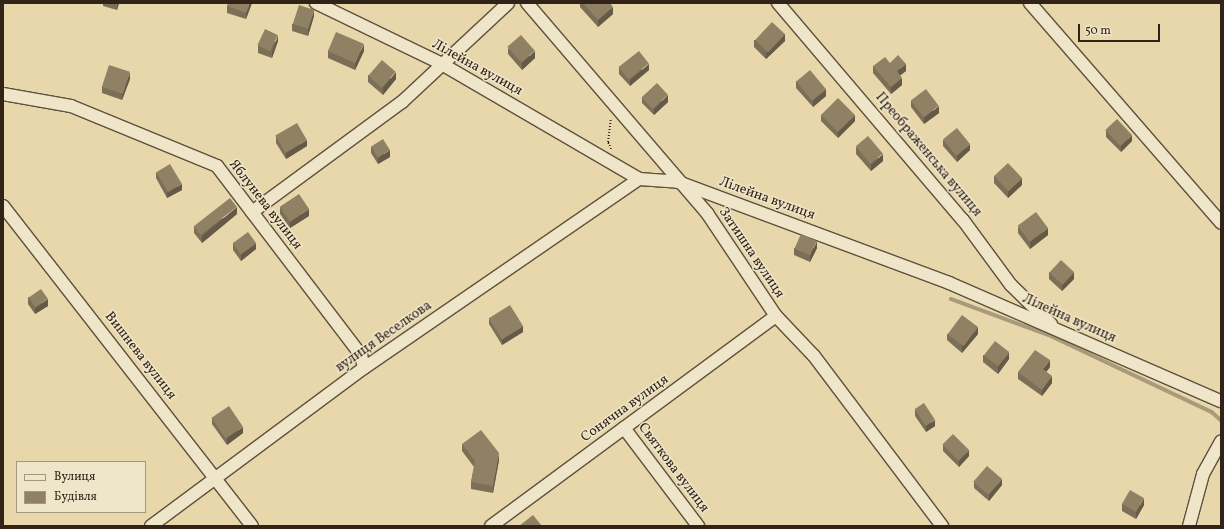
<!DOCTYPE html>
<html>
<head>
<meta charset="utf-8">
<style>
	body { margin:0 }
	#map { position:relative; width:1224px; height:529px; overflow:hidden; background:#e7d7ab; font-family:Vollkorn,serif }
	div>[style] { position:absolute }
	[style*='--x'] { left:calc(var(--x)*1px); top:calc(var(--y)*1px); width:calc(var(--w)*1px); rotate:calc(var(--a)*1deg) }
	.stream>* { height:3.5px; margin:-1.75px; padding:0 1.75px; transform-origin:1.75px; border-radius:1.75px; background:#a99a79 }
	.path>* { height:2px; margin-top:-1px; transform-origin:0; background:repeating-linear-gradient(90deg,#322319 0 1px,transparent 0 3px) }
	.roads { filter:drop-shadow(1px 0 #5f503e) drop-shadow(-1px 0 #5f503e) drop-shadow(0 1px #5f503e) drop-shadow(0 -1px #5f503e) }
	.street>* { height:12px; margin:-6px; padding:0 6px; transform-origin:6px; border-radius:6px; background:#efe5c8 }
	.wall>* { inset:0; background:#7c6f57 }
	.shaded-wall>* { inset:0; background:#655a47 }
	.building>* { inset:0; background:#908165; transform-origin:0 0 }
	span { translate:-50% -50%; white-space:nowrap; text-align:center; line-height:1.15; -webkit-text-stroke:3px #efe5c8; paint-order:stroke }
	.street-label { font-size:14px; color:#322319 }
	.frame { position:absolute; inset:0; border:4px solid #322319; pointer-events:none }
	.legend { position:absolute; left:16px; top:461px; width:130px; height:52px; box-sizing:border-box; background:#efe5c8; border:1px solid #a39782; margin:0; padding:5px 7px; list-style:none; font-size:12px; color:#322319 }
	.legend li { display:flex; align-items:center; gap:8px; height:20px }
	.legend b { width:20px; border:1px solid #a39782 }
	.scale { position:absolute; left:1078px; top:24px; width:82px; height:18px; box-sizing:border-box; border:2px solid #322319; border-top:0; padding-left:5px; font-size:12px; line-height:14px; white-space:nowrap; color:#322319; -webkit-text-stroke:3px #efe5c8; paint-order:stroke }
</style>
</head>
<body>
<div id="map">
	<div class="stream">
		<div style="--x:951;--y:299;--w:104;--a:20.2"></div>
		<div style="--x:1049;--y:335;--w:180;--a:25.3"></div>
		<div style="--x:1212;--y:412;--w:12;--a:42"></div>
	</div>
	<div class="path">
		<div style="--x:611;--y:149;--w:8;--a:-113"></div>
		<div style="--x:608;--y:142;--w:23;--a:-83"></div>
	</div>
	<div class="roads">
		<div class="street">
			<div style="--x:316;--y:3;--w:138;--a:25.8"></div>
			<div style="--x:440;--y:63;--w:230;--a:30.2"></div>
			<div style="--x:639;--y:179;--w:39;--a:4"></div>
			<div style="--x:678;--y:182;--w:289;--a:20.4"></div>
			<div style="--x:949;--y:283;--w:296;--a:23.5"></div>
			<div style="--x:527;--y:3;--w:277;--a:49.4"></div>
			<div style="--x:707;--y:213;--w:124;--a:56.2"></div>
			<div style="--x:776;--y:316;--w:55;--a:46.5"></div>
			<div style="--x:814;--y:356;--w:213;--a:53"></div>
			<div style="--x:778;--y:3;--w:285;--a:49.6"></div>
			<div style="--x:963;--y:220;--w:81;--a:53.6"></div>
			<div style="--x:1011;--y:285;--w:56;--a:44.3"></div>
			<div style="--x:1030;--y:3;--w:291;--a:49"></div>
			<div style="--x:3;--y:94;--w:69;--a:10"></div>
			<div style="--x:71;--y:106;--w:158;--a:22.3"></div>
			<div style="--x:217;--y:166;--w:238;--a:52.7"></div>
			<div style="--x:361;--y:355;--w:13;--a:77"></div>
			<div style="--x:3;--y:206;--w:405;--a:52.1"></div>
			<div style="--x:252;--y:212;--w:186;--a:-36.3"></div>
			<div style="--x:402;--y:102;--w:145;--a:-43"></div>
			<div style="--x:624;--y:428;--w:123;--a:52.9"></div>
			<div style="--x:151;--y:526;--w:265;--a:-36.6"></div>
			<div style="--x:364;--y:368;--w:334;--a:-34.5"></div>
			<div style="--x:491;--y:526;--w:354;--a:-36.4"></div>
			<div style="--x:1189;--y:526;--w:54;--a:-74.9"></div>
			<div style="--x:1203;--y:474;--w:37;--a:-61"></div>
		</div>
	</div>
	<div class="wall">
		<div style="clip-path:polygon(103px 3px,119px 3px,117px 10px,103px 6px)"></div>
		<div style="clip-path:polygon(252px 3px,246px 19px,227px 13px,227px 6px)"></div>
		<div style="clip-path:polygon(580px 3px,610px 3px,613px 14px,598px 27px,580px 7px)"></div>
		<div style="clip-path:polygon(314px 16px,308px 36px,292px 31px,292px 24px)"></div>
		<div style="clip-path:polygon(754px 40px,785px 41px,766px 59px,754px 47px)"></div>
		<div style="clip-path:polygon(278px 41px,272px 58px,258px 53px,258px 46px)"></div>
		<div style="clip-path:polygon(508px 48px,535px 58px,522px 70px,508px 54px)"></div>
		<div style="clip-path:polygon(328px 51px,364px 51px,355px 70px,328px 58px)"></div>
		<div style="clip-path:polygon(890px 63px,906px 71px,900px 75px,902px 85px,891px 94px,873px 73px,873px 66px)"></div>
		<div style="clip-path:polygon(619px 68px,649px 70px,630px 86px,619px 74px)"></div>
		<div style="clip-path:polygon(368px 75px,396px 79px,383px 95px,368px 82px)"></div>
		<div style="clip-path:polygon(130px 79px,122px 100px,102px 93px,102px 87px)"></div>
		<div style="clip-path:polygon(796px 81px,826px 96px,813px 107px,796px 88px)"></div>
		<div style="clip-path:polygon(642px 97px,668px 102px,654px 115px,642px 103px)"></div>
		<div style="clip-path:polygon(911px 101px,939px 113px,924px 124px,911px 107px)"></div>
		<div style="clip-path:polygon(821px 115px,855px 121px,838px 138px,821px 121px)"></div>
		<div style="clip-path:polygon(1106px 130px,1132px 141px,1121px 152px,1106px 137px)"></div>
		<div style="clip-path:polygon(276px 136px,307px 146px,286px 159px,276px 143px)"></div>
		<div style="clip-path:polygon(943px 140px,970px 150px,957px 162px,943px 146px)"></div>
		<div style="clip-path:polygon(371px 147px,390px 157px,378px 164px,371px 153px)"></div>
		<div style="clip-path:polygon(856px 147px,883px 161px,871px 171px,856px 154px)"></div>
		<div style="clip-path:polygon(156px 172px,182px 190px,167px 198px,156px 178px)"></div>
		<div style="clip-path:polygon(994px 176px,1022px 185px,1008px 198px,994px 183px)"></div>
		<div style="clip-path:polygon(280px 207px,309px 216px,290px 228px,280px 214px)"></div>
		<div style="clip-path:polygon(237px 214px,202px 243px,194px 233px,194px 227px)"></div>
		<div style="clip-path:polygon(1018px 227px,1048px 235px,1030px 249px,1018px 233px)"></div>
		<div style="clip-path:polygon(233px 243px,256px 249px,241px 261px,233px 250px)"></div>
		<div style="clip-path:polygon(794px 248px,817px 248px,810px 262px,794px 255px)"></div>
		<div style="clip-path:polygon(1049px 272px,1074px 279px,1062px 291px,1049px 279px)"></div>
		<div style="clip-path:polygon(28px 297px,48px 306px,35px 314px,28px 304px)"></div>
		<div style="clip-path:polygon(489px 318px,523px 332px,502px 345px,489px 324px)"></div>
		<div style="clip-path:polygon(947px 334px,978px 334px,962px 353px,947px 340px)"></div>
		<div style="clip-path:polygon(983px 355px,1009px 359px,998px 374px,983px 362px)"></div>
		<div style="clip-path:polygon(1050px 367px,1046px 372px,1052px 383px,1042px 396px,1018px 379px,1018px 372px)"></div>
		<div style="clip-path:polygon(915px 409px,935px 426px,926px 432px,915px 416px)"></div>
		<div style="clip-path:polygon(212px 418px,243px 433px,227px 445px,212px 424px)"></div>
		<div style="clip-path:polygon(462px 444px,499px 460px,493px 493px,471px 489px,471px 482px,474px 467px,462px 451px)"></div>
		<div style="clip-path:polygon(943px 445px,969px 456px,959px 467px,943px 451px)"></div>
		<div style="clip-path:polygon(974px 482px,1002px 485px,989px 501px,974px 488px)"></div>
		<div style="clip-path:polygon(1122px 504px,1144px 505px,1136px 519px,1122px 511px)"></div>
	</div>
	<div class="shaded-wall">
		<div style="clip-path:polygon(117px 3px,119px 3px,117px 10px)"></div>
		<div style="clip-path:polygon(250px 3px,252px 3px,246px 19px,246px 13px)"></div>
		<div style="clip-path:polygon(613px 7px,613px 14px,598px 27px,598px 20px)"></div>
		<div style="clip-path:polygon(314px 10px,314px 16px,308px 36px,308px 29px)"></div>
		<div style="clip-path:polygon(785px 34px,785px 41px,766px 59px,766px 53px)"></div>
		<div style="clip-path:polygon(278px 35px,278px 41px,272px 58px,272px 52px)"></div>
		<div style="clip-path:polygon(364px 44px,364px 51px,355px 70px,355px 63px)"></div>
		<div style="clip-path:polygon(535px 51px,535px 58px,522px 70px,522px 63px)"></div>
		<div style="clip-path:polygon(649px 64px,649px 70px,630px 86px,630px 80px)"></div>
		<div style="clip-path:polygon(906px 64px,906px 71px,897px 78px,897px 71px)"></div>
		<div style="clip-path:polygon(130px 72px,130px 79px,122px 100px,122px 94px)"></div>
		<div style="clip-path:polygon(396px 72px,396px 79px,383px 95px,383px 88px)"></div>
		<div style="clip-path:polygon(902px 78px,902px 85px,891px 94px,891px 87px)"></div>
		<div style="clip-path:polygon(826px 89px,826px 96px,813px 107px,813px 100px)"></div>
		<div style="clip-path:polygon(668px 95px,668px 102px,654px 115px,654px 109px)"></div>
		<div style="clip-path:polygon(939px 106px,939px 113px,924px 124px,924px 118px)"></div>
		<div style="clip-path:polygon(855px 115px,855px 121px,838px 138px,838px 131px)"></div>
		<div style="clip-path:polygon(1132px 135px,1132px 141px,1121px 152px,1121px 146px)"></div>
		<div style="clip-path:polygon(307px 140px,307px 146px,286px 159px,286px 153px)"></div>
		<div style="clip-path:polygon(970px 144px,970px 150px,957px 162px,957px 156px)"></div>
		<div style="clip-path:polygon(390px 150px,390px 157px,378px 164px,378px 158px)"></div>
		<div style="clip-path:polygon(883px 154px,883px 161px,871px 171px,871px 165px)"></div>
		<div style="clip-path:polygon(1022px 178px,1022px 185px,1008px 198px,1008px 191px)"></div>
		<div style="clip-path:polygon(182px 184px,182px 190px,167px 198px,167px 192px)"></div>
		<div style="clip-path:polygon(237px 207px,237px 214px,202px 243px,202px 236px)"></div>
		<div style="clip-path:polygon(309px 209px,309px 216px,290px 228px,290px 222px)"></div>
		<div style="clip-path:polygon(1048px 228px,1048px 235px,1030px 249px,1030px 242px)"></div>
		<div style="clip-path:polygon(817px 241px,817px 248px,810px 262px,810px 256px)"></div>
		<div style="clip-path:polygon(256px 243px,256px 249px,241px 261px,241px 254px)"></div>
		<div style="clip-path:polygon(1074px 272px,1074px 279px,1062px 291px,1062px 285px)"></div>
		<div style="clip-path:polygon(48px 299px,48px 306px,35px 314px,35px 308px)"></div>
		<div style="clip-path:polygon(523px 326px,523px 332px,502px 345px,502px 339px)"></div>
		<div style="clip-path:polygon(978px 327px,978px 334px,962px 353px,962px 346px)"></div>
		<div style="clip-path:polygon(1009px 352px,1009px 359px,998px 374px,998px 367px)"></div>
		<div style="clip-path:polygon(1050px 360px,1050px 367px,1043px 376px,1043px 369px)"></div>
		<div style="clip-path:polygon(1052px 376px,1052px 383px,1042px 396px,1042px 390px)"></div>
		<div style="clip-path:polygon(935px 420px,935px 426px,926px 432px,926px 426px)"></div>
		<div style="clip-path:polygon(243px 427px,243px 433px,227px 445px,227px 438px)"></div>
		<div style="clip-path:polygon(969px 450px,969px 456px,959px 467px,959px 460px)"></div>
		<div style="clip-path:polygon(499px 453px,499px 460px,493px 493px,493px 486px)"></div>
		<div style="clip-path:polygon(1002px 479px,1002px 485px,989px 501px,989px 494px)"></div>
		<div style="clip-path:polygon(1144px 498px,1144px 505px,1136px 519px,1136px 513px)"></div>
	</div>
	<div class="building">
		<div style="clip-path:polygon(228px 3px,250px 3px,246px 13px,227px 6px)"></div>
		<div style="clip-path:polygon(583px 3px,610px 3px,613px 7px,598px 20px)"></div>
		<div style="left:299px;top:5px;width:16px;height:20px;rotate:18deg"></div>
		<div style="left:772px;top:22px;width:18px;height:25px;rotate:43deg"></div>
		<div style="left:265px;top:29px;width:14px;height:18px;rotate:25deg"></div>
		<div style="left:336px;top:32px;width:30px;height:21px;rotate:23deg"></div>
		<div style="left:521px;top:35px;width:21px;height:18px;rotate:49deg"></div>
		<div style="left:639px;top:51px;width:16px;height:26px;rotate:52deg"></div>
		<div style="clip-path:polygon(898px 55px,906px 64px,897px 71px,902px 78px,891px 87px,873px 66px,885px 57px,890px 63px)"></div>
		<div style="left:382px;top:60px;width:18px;height:21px;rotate:41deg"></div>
		<div style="left:109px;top:65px;width:22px;height:23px;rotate:18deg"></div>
		<div style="left:810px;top:70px;width:25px;height:18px;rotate:50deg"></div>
		<div style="left:657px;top:83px;width:16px;height:21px;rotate:47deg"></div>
		<div style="left:926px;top:89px;width:21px;height:19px;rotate:53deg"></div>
		<div style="left:838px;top:98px;width:24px;height:24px;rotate:45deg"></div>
		<div style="left:1117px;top:119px;width:22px;height:16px;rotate:47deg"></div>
		<div style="left:297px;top:123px;width:20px;height:25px;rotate:60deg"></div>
		<div style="left:957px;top:128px;width:21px;height:18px;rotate:51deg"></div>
		<div style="left:868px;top:136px;width:23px;height:16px;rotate:50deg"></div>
		<div style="left:383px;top:139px;width:13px;height:14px;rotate:58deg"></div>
		<div style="left:1008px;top:163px;width:21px;height:19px;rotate:47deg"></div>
		<div style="left:170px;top:164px;width:23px;height:16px;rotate:59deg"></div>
		<div style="left:299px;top:194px;width:18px;height:23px;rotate:56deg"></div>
		<div style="left:230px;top:198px;width:11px;height:46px;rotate:52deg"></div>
		<div style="left:1036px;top:212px;width:20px;height:23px;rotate:53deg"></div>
		<div style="left:248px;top:232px;width:14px;height:19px;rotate:54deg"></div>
		<div style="left:801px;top:234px;width:17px;height:16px;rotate:24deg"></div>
		<div style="left:1061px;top:260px;width:18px;height:17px;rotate:43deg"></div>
		<div style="left:41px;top:289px;width:12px;height:15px;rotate:55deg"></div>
		<div style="left:510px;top:305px;width:25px;height:25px;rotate:58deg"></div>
		<div style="left:962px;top:315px;width:20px;height:24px;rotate:37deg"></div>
		<div style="left:995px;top:341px;width:18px;height:18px;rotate:38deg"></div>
		<div style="clip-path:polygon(1035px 350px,1050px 360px,1043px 369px,1052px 376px,1042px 390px,1018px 372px)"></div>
		<div style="left:924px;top:403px;width:20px;height:11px;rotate:57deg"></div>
		<div style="left:229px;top:406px;width:25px;height:21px;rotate:56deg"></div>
		<div style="clip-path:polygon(481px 430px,499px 453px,493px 486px,471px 482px,475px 461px,462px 444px)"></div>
		<div style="left:953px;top:434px;width:23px;height:15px;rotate:45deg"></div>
		<div style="left:987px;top:466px;width:20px;height:21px;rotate:41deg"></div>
		<div style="left:1130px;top:490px;width:16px;height:16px;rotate:30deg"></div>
		<div style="clip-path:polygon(533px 515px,542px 526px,519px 526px)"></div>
	</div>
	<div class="street-label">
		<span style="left:477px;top:68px;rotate:29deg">Лілейна вулиця</span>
		<span style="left:928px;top:155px;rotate:50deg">Преображенська вулиця</span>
		<span style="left:767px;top:199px;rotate:20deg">Лілейна вулиця</span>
		<span style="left:265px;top:205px;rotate:52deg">Яблунева вулиця</span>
		<span style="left:751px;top:253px;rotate:56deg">Затишна вулиця</span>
		<span style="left:1069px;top:319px;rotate:24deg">Лілейна вулиця</span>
		<span style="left:384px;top:337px;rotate:-35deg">вулиця Веселкова</span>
		<span style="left:140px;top:356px;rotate:52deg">Вишнева вулиця</span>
		<span style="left:625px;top:409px;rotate:-36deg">Сонячна вулиця</span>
		<span style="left:673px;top:468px;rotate:53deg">Святкова вулиця</span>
	</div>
	<div class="frame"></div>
	<ul class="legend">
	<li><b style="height:5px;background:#efe5c8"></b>Вулиця</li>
	<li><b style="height:11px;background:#908165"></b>Будівля</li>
	</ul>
	<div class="scale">50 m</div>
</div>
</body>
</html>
